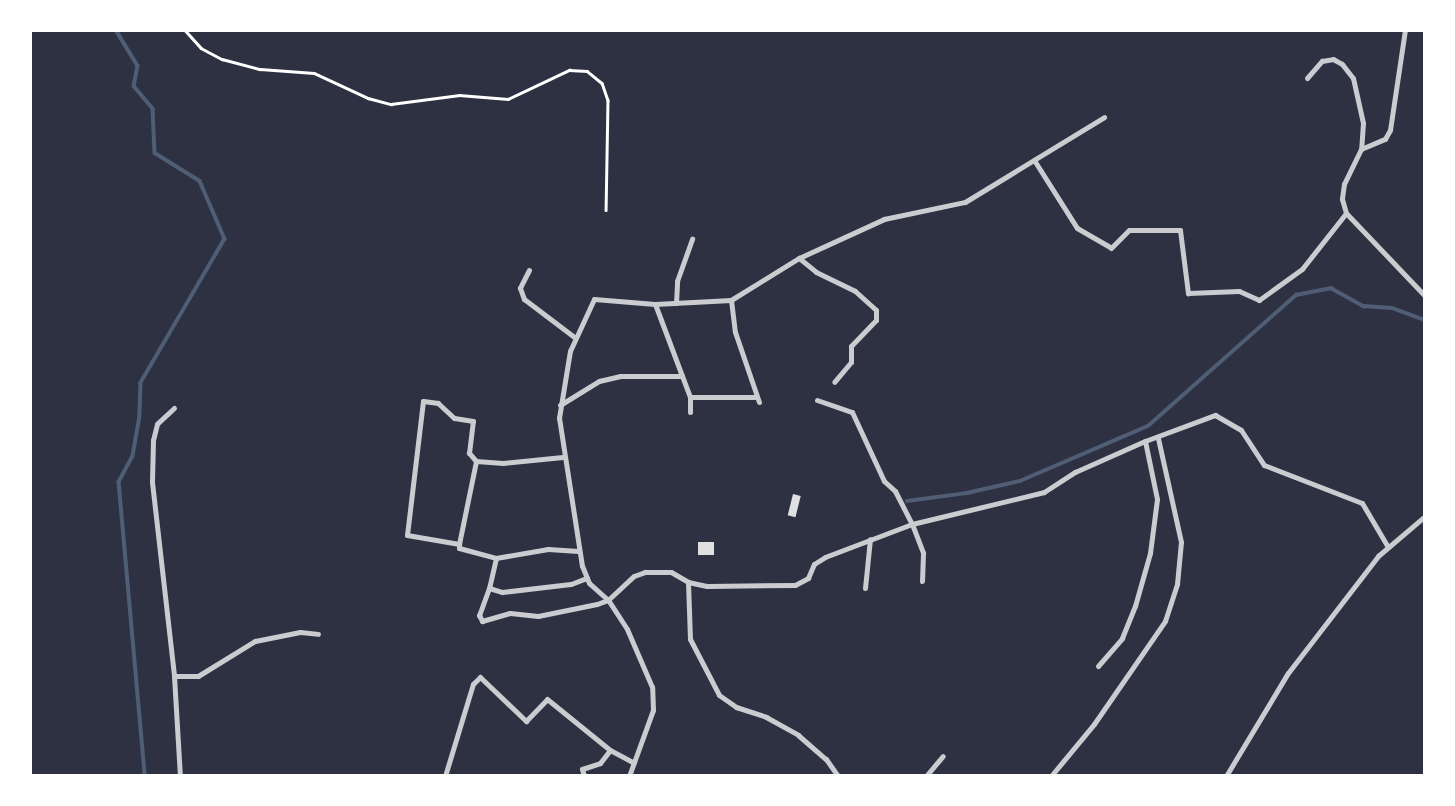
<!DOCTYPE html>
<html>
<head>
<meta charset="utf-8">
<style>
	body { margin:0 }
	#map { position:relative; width:1455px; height:806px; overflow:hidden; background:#2d3142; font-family:"Nunito Sans",sans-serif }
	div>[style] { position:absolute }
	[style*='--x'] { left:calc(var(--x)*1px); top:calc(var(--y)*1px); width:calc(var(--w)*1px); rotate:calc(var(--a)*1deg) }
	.stream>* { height:3.5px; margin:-1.75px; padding:0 1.75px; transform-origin:1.75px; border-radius:1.75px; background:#4f5d75 }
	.building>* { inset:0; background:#e0e0e3; transform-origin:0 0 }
	.path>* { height:2.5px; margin:-1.25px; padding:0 1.25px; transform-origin:1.25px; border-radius:1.25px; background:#fff }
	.minor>* { height:5px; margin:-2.5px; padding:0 2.5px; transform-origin:2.5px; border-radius:2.5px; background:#caccd0 }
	span { translate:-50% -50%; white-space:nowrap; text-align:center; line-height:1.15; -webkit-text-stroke:5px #fff; paint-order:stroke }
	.frame { position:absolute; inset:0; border:32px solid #fff; pointer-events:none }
</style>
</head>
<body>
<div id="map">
	<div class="stream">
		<div style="--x:116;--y:30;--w:42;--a:58.6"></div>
		<div style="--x:138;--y:66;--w:20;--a:101"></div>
		<div style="--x:134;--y:86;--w:30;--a:50"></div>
		<div style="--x:153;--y:109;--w:44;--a:87.4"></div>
		<div style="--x:155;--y:153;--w:53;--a:31.9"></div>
		<div style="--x:200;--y:181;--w:63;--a:66.7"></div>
		<div style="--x:225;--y:239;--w:167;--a:120.3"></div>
		<div style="--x:141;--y:383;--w:33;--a:92"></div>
		<div style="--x:140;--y:416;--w:41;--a:99.9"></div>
		<div style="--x:133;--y:456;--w:30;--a:118"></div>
		<div style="--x:119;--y:482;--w:295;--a:84.9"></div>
		<div style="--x:907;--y:501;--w:61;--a:-7.6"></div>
		<div style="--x:967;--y:493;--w:54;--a:-12.8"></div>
		<div style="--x:1020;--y:481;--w:139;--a:-23.3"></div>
		<div style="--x:1148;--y:426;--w:198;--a:-41.5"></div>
		<div style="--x:1296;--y:295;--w:36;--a:-11"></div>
		<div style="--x:1331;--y:288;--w:38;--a:29"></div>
		<div style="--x:1364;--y:306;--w:28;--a:4"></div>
		<div style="--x:1392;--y:308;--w:35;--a:20"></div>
	</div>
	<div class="building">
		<div style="left:793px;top:494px;width:8px;height:22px;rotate:14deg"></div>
		<div style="left:714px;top:542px;width:13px;height:16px;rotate:90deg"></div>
	</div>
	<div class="path">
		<div style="--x:185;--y:30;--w:24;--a:48"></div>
		<div style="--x:201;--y:48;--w:24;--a:28"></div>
		<div style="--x:222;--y:59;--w:39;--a:15"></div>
		<div style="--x:260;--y:69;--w:54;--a:4.2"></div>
		<div style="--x:314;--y:73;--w:60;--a:24.8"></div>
		<div style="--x:368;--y:98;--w:24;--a:15"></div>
		<div style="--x:391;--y:104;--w:69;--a:-7.5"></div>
		<div style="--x:459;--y:95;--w:49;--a:4.7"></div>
		<div style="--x:508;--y:99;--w:68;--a:-25.4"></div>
		<div style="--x:569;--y:70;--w:18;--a:3"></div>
		<div style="--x:587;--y:71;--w:19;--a:39"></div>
		<div style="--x:602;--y:83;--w:18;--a:71"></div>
		<div style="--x:608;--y:100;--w:110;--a:91"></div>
	</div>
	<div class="minor">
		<div style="--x:1307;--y:78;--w:23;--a:-49"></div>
		<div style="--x:1322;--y:61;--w:11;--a:-10"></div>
		<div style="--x:1333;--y:59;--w:10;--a:29"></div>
		<div style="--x:1342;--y:64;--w:18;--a:52"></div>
		<div style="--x:1353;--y:78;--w:46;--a:77.5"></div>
		<div style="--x:1363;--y:123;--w:26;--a:94"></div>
		<div style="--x:1361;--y:149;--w:39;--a:116"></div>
		<div style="--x:1344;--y:184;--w:15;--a:98"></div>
		<div style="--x:1342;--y:199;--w:15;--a:74"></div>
		<div style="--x:1346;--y:213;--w:115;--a:46.4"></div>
		<div style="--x:1361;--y:149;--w:26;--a:-23"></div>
		<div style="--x:1385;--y:139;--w:10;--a:-61"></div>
		<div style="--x:1390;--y:130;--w:101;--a:-81.5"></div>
		<div style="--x:1034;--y:160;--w:80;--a:57.7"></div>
		<div style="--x:1077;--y:228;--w:39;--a:30"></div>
		<div style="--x:1111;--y:248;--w:25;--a:-45"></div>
		<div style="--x:1129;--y:230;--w:51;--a:0"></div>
		<div style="--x:1180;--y:230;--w:64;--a:82.8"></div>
		<div style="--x:1188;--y:293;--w:51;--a:-2.2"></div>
		<div style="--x:1239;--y:291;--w:22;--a:24"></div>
		<div style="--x:1259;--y:300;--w:53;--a:-35.8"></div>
		<div style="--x:1302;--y:269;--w:71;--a:-51.8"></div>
		<div style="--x:799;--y:258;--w:22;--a:39"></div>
		<div style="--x:816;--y:272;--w:43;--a:26"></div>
		<div style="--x:855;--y:291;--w:28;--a:42"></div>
		<div style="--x:876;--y:310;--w:10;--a:90"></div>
		<div style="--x:876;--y:320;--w:36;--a:134"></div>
		<div style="--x:851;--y:346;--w:16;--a:90"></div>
		<div style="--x:851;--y:362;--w:26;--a:130"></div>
		<div style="--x:529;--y:270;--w:20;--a:117"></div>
		<div style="--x:520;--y:288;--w:12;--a:70"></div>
		<div style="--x:524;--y:299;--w:63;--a:37.2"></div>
		<div style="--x:731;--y:300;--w:32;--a:83"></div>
		<div style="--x:735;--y:332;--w:74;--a:71.1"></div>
		<div style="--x:676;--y:303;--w:22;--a:-87"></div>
		<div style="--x:677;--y:281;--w:45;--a:-70.3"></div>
		<div style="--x:655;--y:304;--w:99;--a:69.4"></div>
		<div style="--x:690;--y:397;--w:15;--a:90"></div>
		<div style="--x:690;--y:397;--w:66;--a:0"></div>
		<div style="--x:817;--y:400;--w:37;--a:19"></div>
		<div style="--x:852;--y:412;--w:76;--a:65.1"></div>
		<div style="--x:884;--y:481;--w:15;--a:42"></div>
		<div style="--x:895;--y:491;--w:37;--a:63"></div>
		<div style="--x:912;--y:524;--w:31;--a:69"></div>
		<div style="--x:923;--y:553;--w:28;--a:92"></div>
		<div style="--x:560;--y:405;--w:46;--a:-31.6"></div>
		<div style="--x:599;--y:381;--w:22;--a:-13"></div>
		<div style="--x:620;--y:376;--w:62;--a:0"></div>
		<div style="--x:174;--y:408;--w:23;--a:137"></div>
		<div style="--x:157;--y:424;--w:16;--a:104"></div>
		<div style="--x:153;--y:440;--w:42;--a:91.4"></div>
		<div style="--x:152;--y:482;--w:195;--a:83.5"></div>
		<div style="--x:174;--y:676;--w:100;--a:86.6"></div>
		<div style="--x:476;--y:461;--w:11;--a:-131"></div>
		<div style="--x:469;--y:453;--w:32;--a:-83"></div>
		<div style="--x:473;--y:421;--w:19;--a:-171"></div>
		<div style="--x:454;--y:418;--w:22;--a:-137"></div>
		<div style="--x:438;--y:403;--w:15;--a:-172"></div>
		<div style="--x:423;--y:401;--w:135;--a:96.8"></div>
		<div style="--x:407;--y:535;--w:53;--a:9.8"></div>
		<div style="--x:459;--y:544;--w:85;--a:-78.4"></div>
		<div style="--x:476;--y:461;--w:27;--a:4"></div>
		<div style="--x:503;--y:463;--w:60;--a:-5.7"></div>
		<div style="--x:459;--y:544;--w:4;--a:90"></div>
		<div style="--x:459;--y:548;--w:38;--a:15"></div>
		<div style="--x:578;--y:551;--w:30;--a:-176"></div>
		<div style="--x:548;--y:549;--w:53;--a:170.2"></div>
		<div style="--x:496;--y:558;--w:31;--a:103"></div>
		<div style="--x:489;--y:588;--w:14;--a:17"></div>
		<div style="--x:502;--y:592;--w:69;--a:-6.6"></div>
		<div style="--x:571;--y:584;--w:17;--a:-21"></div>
		<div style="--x:688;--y:582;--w:57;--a:88"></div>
		<div style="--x:690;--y:639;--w:63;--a:62.6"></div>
		<div style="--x:719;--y:695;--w:21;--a:35"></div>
		<div style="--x:736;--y:707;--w:32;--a:18"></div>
		<div style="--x:766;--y:717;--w:37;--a:29"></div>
		<div style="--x:798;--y:735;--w:37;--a:41"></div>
		<div style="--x:826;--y:759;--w:21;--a:55"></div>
		<div style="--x:489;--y:588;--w:29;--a:110"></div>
		<div style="--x:479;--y:615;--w:7;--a:63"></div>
		<div style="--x:482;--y:621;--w:29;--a:-16"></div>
		<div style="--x:510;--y:613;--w:28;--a:6"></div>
		<div style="--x:538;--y:616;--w:60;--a:-11.5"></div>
		<div style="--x:597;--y:604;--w:12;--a:-20"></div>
		<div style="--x:608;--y:600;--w:35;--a:-43"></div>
		<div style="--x:634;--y:576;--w:12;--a:-20"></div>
		<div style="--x:645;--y:572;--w:26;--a:0"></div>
		<div style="--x:671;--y:572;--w:20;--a:30"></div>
		<div style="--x:688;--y:582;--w:19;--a:12"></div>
		<div style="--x:707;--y:586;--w:88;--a:-0.7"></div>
		<div style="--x:795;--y:585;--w:15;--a:-28"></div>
		<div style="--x:808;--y:578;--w:15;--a:-67"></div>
		<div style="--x:814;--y:564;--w:13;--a:-32"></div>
		<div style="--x:825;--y:557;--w:93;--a:-20.8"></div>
		<div style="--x:912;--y:524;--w:136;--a:-13.6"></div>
		<div style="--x:1044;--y:492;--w:37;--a:-33"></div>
		<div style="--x:1075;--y:472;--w:77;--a:-23.9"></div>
		<div style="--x:1145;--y:441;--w:75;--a:-20.4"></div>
		<div style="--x:1215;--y:415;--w:30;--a:30"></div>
		<div style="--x:1241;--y:430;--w:42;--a:56.7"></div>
		<div style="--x:1264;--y:465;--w:105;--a:21.2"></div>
		<div style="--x:1362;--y:503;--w:51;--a:59.4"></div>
		<div style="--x:865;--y:588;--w:49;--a:-84.2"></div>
		<div style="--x:1098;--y:666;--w:37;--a:-49"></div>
		<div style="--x:1122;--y:638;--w:35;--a:-68"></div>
		<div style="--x:1135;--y:606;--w:55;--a:-74.2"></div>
		<div style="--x:1150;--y:553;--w:54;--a:-82.6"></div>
		<div style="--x:1157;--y:499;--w:59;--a:-101.7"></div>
		<div style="--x:174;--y:676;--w:24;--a:0"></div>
		<div style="--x:198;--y:676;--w:67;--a:-31.6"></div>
		<div style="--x:255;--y:641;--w:46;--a:-11.3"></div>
		<div style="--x:300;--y:632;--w:18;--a:6"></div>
		<div style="--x:445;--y:776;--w:96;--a:-73.1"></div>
		<div style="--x:473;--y:684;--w:10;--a:-45"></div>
		<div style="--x:480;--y:677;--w:64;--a:43.7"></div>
		<div style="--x:526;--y:721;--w:30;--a:-46"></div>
		<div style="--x:547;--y:699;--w:81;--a:39"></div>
		<div style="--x:610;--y:750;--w:27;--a:28"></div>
		<div style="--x:584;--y:776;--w:7;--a:-106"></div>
		<div style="--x:582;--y:769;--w:19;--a:-18"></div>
		<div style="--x:600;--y:763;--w:16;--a:-52"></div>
		<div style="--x:629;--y:776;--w:70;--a:-70"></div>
		<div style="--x:653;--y:710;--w:23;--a:-92"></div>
		<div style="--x:652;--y:687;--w:63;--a:-113.3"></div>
		<div style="--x:627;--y:629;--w:35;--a:-123"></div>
		<div style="--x:608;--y:600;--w:25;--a:-138"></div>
		<div style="--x:589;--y:583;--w:18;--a:-112"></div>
		<div style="--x:582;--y:566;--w:150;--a:-98.8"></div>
		<div style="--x:559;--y:418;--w:68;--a:-80.7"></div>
		<div style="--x:570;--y:351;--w:57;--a:-65.2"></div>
		<div style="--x:594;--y:299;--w:61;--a:4.7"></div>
		<div style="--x:655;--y:304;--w:76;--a:-3"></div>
		<div style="--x:731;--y:300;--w:80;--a:-31.7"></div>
		<div style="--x:799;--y:258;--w:94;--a:-24.6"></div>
		<div style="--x:884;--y:219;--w:83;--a:-11.9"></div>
		<div style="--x:965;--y:202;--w:163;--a:-31.4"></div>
		<div style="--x:926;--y:776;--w:26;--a:-50"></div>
		<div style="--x:1051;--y:776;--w:67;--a:-50.4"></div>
		<div style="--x:1094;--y:724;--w:125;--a:-55.4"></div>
		<div style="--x:1165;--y:621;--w:39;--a:-72"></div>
		<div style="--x:1177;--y:584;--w:42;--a:-84.6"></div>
		<div style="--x:1181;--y:542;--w:107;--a:-102.5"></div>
		<div style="--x:1226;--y:776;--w:120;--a:-59"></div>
		<div style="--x:1288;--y:673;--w:148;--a:-52.4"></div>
		<div style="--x:1378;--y:556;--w:62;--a:-40.4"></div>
	</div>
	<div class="frame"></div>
</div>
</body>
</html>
